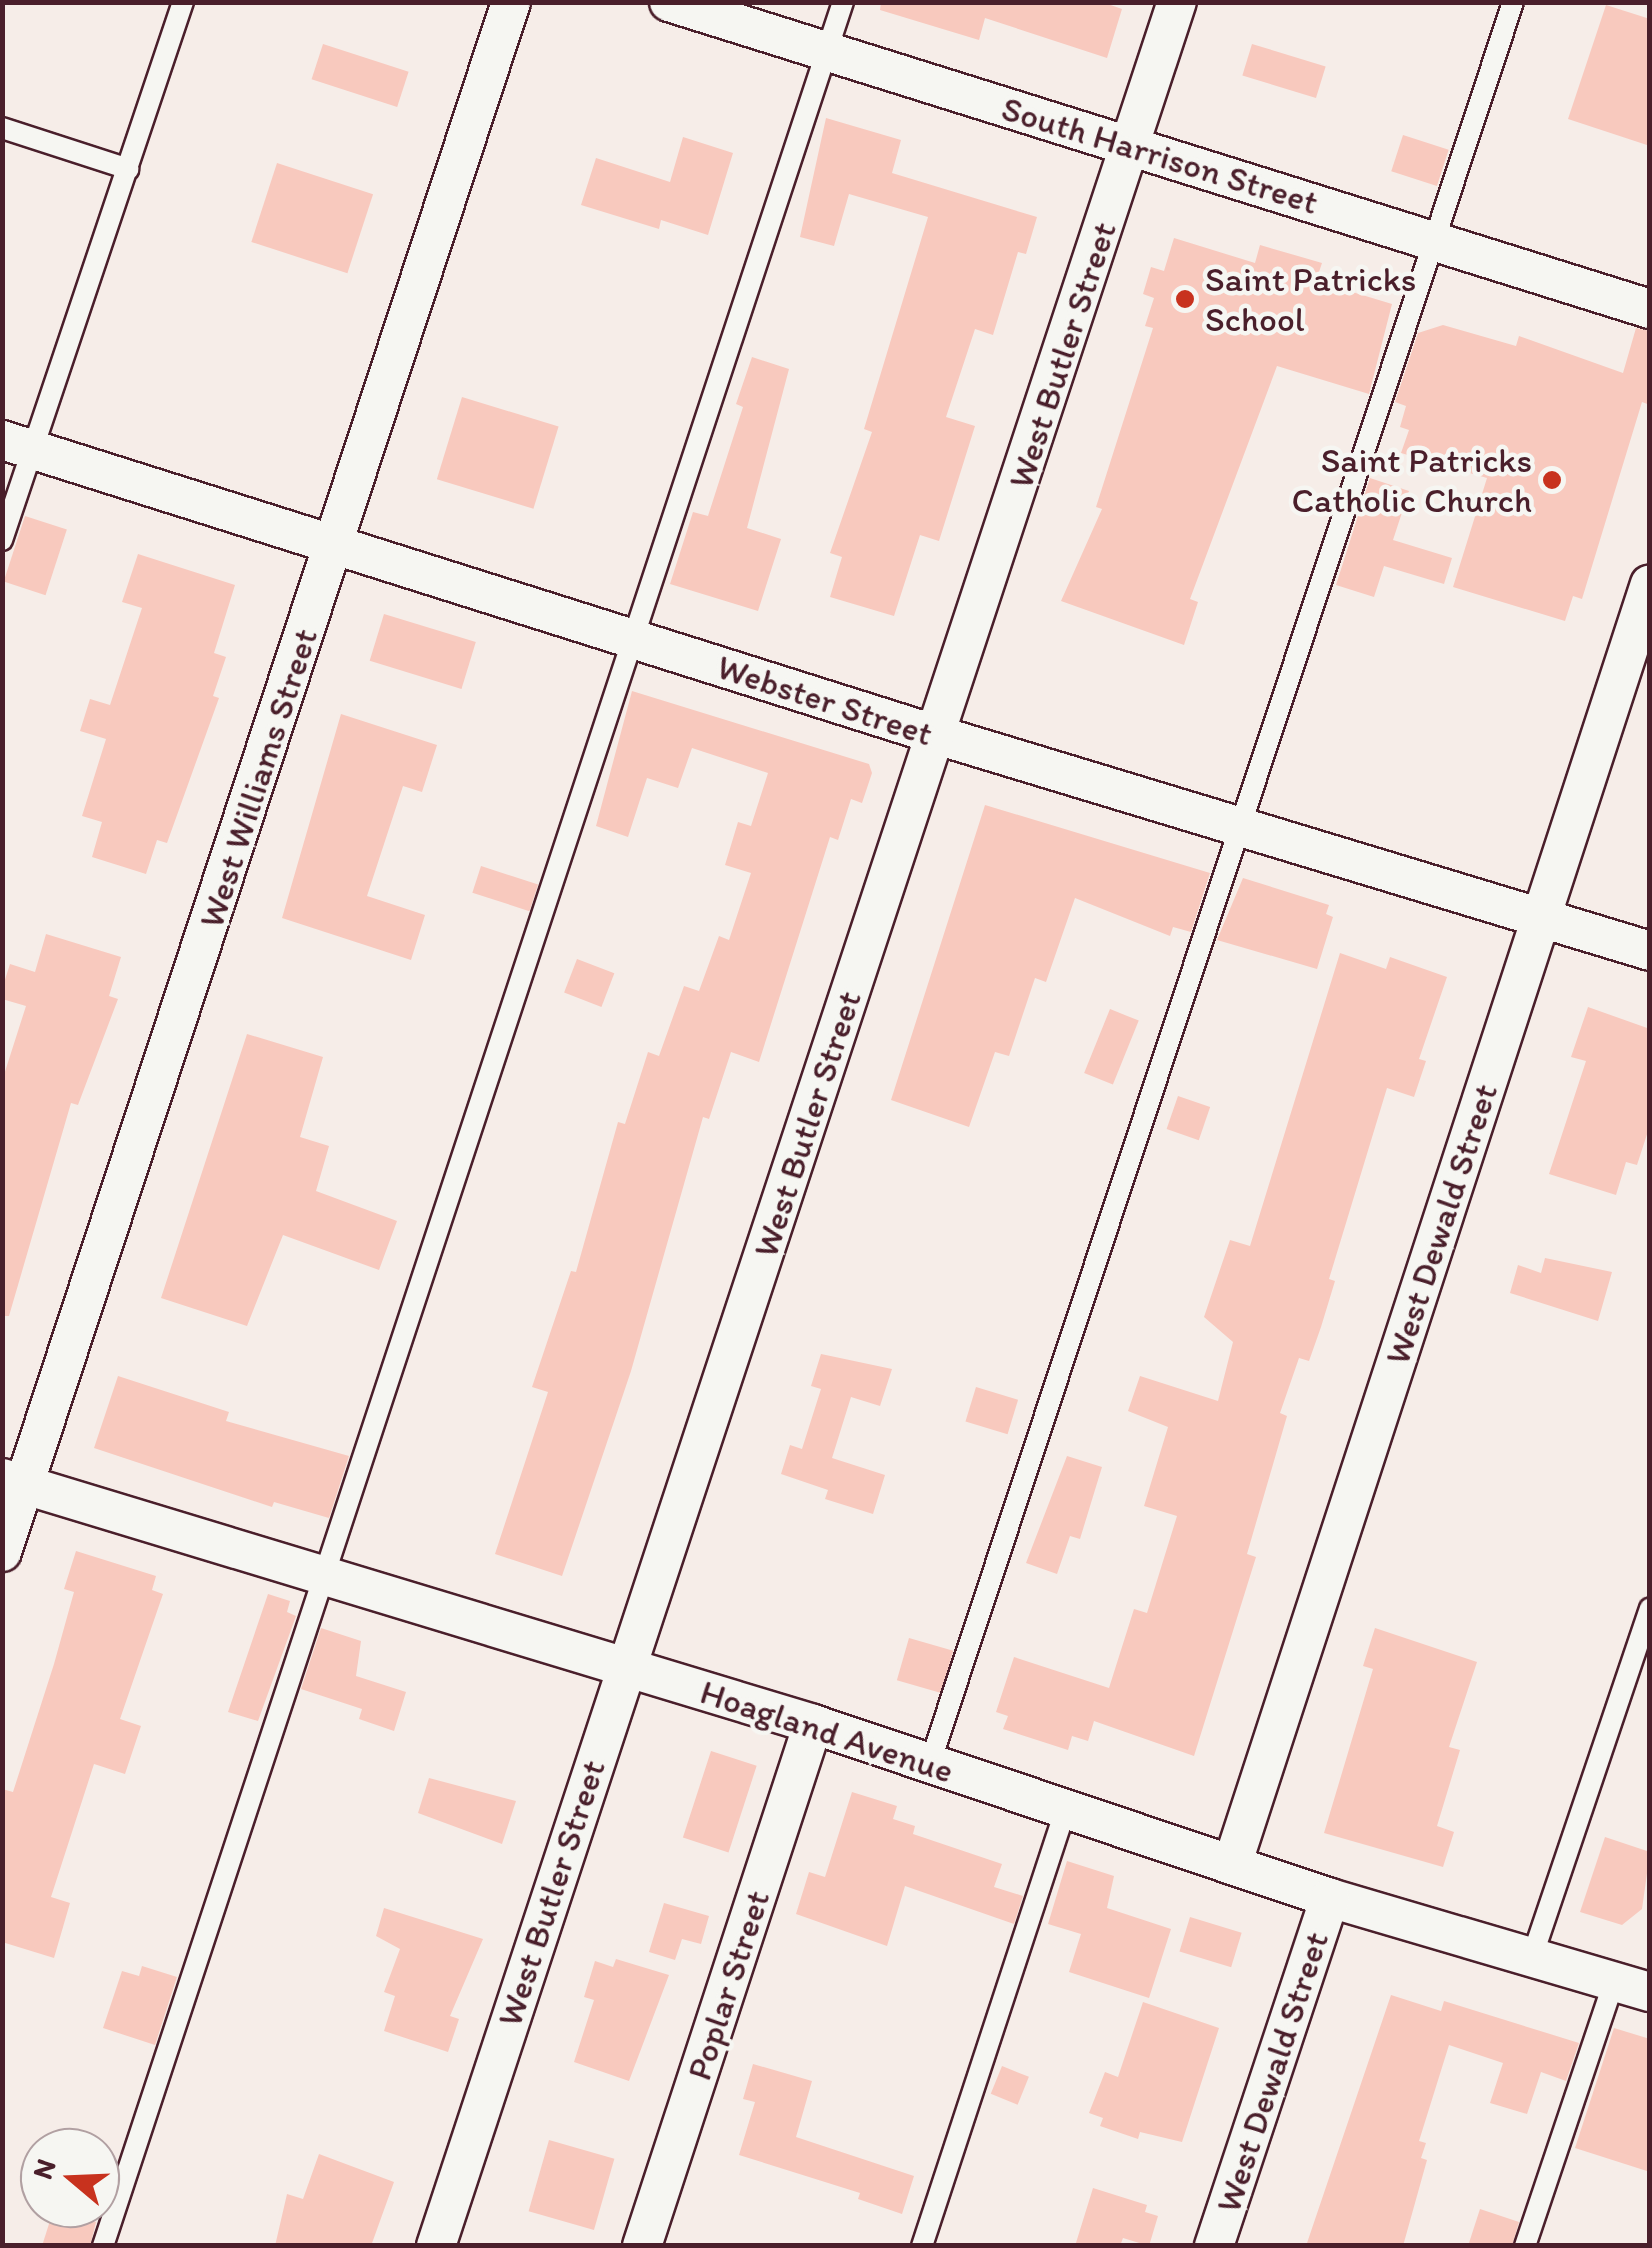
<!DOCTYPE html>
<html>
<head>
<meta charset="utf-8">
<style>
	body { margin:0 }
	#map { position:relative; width:1652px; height:2248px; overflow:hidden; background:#f6ede8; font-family:Itim,sans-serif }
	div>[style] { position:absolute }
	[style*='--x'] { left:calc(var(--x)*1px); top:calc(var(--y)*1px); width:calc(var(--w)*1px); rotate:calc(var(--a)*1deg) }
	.building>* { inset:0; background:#f8c9be; transform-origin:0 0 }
	.roads { filter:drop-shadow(2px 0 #4a1f2b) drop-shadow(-2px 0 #4a1f2b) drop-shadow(0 2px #4a1f2b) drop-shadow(0 -2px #4a1f2b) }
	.lane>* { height:20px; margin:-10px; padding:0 10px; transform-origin:10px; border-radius:10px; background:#f6f6f2 }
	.street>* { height:38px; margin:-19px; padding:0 19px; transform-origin:19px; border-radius:19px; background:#f6f6f2 }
	.dots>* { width:28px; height:28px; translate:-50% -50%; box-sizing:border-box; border:5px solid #f6f6f2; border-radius:50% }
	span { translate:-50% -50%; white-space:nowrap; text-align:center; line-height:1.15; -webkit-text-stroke:9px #f6f6f2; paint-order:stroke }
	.street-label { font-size:35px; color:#4a1f2b }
	.poi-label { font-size:35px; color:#4a1f2b }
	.left { translate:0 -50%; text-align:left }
	.right { translate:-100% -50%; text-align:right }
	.frame { position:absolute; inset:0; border:5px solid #4a1f2b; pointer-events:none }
	.north { position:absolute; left:20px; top:2128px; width:100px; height:100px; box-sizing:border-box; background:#f6f6f2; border:2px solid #b1a0a2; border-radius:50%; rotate:289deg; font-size:28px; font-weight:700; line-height:40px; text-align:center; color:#4a1f2b }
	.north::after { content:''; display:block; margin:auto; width:35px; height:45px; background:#c8321e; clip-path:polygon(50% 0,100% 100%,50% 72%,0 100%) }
</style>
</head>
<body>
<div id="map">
	<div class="building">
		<div style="clip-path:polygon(881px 2px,1102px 2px,1122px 9px,1107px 58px,985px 18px,979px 40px,880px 10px)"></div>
		<div style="clip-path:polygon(1606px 5px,1650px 19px,1650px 146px,1568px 119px)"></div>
		<div style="left:323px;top:44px;width:90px;height:37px;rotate:18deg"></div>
		<div style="left:1252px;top:44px;width:77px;height:33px;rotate:17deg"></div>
		<div style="clip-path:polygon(826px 118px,901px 140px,892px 173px,1037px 217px,1026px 254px,1018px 252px,993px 335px,975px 329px,946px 417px,975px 426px,939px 541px,920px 535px,894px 616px,830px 597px,842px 557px,830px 553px,872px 432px,864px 429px,928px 217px,849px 194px,834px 246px,800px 237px)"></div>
		<div style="left:1403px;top:135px;width:48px;height:38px;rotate:18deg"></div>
		<div style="clip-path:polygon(683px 137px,733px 153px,708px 235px,661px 220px,659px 229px,581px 205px,596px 158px,670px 182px)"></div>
		<div style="left:277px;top:163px;width:101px;height:83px;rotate:18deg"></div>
		<div style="clip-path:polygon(1174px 238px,1255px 263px,1260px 245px,1322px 263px,1316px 281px,1392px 304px,1369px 394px,1277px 366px,1190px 599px,1198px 602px,1184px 645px,1061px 601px,1102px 509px,1096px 507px,1153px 328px,1145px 326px,1154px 298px,1143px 294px,1151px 267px,1164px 271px)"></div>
		<div style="clip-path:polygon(1443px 325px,1516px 346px,1519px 336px,1623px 373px,1636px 328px,1650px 331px,1650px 405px,1642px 402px,1582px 599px,1573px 596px,1565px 621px,1453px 587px,1487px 478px,1401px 453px,1409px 430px,1400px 427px,1406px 406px,1395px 402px,1418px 333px)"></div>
		<div style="clip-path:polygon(752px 357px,789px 369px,747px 528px,781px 539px,758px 611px,670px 584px,693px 512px,708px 516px,743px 407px,736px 404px)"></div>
		<div style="left:462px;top:397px;width:101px;height:86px;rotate:17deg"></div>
		<div style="clip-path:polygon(1370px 478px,1409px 491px,1393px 540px,1452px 558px,1444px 584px,1384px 566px,1374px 597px,1336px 585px)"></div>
		<div style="left:25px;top:516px;width:44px;height:69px;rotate:18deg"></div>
		<div style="clip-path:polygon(138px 554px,235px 585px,214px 653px,226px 657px,213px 696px,219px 698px,167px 843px,157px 840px,146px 874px,92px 857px,102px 822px,82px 816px,106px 739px,80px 731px,90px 699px,110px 705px,142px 608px,122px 602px)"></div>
		<div style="left:384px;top:614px;width:96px;height:49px;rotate:17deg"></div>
		<div style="clip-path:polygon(632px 691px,869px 764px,872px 773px,862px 803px,851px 799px,838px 840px,830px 837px,759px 1062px,731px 1052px,709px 1119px,703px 1117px,631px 1371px,562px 1576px,495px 1554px,548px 1392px,532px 1387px,571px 1271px,576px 1272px,618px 1122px,625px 1124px,648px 1052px,659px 1056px,684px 986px,699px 991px,719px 936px,729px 940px,751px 873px,725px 865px,738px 822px,751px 826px,768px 773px,692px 748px,678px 788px,647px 778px,628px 837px,596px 826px)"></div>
		<div style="clip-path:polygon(341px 714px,437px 745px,422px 792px,403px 786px,367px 896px,425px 915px,411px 960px,282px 918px)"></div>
		<div style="clip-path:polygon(985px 805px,1210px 873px,1191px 932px,1173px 927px,1170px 936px,1075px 898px,1046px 982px,1035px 978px,1009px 1056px,995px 1052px,969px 1127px,891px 1100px)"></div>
		<div style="left:481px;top:866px;width:60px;height:28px;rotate:18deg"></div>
		<div style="clip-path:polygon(1243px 878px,1329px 905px,1326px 914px,1333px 917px,1317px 969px,1217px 940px)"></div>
		<div style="clip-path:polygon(46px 934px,121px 957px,109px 996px,118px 999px,78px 1105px,71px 1103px,9px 1316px,2px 1316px,2px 1081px,26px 1006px,2px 999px,2px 989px,10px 964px,35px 972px)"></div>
		<div style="clip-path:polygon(1340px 953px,1386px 969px,1390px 957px,1447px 977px,1419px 1059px,1426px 1061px,1414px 1097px,1387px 1088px,1329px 1279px,1335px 1281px,1321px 1327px,1309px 1361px,1299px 1358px,1280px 1413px,1287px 1416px,1247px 1554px,1256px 1557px,1194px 1756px,1094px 1721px,1088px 1741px,1072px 1736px,1068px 1750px,1003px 1729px,1008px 1716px,996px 1712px,1014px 1657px,1109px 1688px,1134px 1609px,1147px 1613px,1177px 1516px,1144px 1506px,1168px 1427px,1128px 1411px,1140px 1376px,1218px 1401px,1233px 1342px,1204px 1317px,1230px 1240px,1250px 1246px)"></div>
		<div style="left:577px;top:959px;width:40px;height:36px;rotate:21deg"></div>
		<div style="clip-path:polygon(1588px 1007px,1650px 1029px,1650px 1125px,1637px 1165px,1626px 1162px,1616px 1195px,1549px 1174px,1586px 1061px,1571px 1057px)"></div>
		<div style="left:1110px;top:1009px;width:31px;height:69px;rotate:22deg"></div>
		<div style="clip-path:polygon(247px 1034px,323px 1057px,300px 1137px,329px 1146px,316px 1191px,397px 1221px,379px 1270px,283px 1235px,247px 1326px,161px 1298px)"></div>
		<div style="left:1178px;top:1096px;width:34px;height:35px;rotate:19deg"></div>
		<div style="clip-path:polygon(1545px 1258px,1612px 1272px,1598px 1321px,1510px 1293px,1518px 1265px,1541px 1273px)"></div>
		<div style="clip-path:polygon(821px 1354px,892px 1369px,880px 1406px,851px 1397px,832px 1458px,885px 1475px,873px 1514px,825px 1499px,828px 1490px,781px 1474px,790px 1445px,802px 1449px,821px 1389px,811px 1386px)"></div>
		<div style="clip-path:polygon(118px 1376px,229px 1412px,226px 1421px,349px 1456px,329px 1518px,274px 1502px,272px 1507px,94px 1448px)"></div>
		<div style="left:976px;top:1387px;width:44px;height:36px;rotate:17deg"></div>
		<div style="clip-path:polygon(1067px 1456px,1102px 1467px,1080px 1539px,1070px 1536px,1057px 1574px,1026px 1563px)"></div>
		<div style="clip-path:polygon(76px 1551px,156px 1576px,152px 1590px,163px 1594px,120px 1719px,141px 1726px,125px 1774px,94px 1764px,51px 1897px,70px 1903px,54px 1958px,2px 1942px,2px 1789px,13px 1792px,54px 1664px,74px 1592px,64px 1589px)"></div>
		<div style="clip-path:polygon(268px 1594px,290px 1601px,287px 1612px,296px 1616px,258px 1721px,228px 1712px)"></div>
		<div style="clip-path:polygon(321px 1628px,361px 1641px,356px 1676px,406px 1692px,394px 1731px,359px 1719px,362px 1709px,301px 1689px)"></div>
		<div style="clip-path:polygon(1375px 1628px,1477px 1662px,1449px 1747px,1460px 1750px,1437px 1826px,1454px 1832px,1443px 1867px,1324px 1833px,1373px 1669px,1363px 1666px)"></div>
		<div style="left:909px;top:1638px;width:46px;height:44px;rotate:16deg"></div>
		<div style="left:711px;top:1751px;width:48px;height:91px;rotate:18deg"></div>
		<div style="clip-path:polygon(429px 1778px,516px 1801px,502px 1844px,418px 1813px)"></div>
		<div style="clip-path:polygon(852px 1792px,897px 1806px,893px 1819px,915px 1826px,913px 1834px,1002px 1864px,994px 1887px,1023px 1896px,1014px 1924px,905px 1886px,887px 1946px,796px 1914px,809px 1872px,825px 1877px)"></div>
		<div style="clip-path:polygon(1605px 1837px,1650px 1852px,1642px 1909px,1622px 1925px,1580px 1912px)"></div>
		<div style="clip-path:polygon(1067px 1861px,1114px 1876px,1107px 1908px,1171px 1929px,1149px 1998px,1069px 1972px,1081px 1934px,1048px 1924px)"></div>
		<div style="clip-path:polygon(664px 1903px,709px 1916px,701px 1944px,682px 1939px,675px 1960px,649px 1952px)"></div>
		<div style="clip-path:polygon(384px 1908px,483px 1939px,450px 2016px,459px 2019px,448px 2052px,384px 2031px,395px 1996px,384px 1992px,400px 1949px,376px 1936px)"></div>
		<div style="left:1190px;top:1917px;width:54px;height:36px;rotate:17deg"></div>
		<div style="clip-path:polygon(616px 1959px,669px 1975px,629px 2081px,574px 2062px,594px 2000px,584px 1997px,595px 1961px,613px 1967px)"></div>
		<div style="clip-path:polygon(142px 1966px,177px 1977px,155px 2045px,103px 2028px,122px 1971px,139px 1976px)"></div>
		<div style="clip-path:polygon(1391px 1995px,1441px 2011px,1444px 2001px,1579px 2043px,1566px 2081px,1541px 2072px,1527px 2114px,1490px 2103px,1503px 2063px,1449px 2045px,1419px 2141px,1426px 2143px,1421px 2158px,1427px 2160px,1403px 2246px,1306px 2246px)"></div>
		<div style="clip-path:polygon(1143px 2002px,1219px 2028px,1182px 2142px,1140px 2132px,1138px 2139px,1100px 2126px,1103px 2118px,1089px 2113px,1105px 2072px,1118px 2077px)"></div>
		<div style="clip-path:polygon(1614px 2028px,1650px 2039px,1650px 2172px,1575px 2148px)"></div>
		<div style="clip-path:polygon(753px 2064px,812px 2081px,796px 2137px,914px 2176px,902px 2214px,858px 2199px,860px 2193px,739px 2155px,755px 2102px,743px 2099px)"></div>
		<div style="left:1002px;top:2066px;width:29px;height:30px;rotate:22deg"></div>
		<div style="left:549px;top:2140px;width:68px;height:74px;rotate:16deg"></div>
		<div style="clip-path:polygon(319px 2154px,394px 2182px,371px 2246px,275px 2246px,287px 2194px,303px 2199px)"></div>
		<div style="clip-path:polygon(1093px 2188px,1147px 2205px,1145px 2212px,1158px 2216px,1149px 2246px,1123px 2238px,1120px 2246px,1075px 2246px)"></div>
		<div style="clip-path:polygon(54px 2208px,96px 2222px,90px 2246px,42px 2246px)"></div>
		<div style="clip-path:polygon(1480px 2209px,1519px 2222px,1512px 2246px,1468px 2246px)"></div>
	</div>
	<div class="roads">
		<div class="lane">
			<div style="--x:2;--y:128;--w:133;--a:18"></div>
			<div style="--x:2;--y:540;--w:568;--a:-71.41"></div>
			<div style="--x:930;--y:1763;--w:1855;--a:-71.68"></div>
			<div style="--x:1532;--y:1957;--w:368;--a:-71.3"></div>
			<div style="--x:103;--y:2246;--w:2363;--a:-71.75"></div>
			<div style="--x:922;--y:2246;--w:460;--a:-71.8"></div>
			<div style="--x:1525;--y:2246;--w:280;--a:-71.4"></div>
		</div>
		<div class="street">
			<div style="--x:669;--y:2;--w:1028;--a:17.38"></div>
			<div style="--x:2;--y:440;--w:980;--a:17.51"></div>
			<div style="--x:937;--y:735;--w:745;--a:16.85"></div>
			<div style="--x:2;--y:1478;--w:847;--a:16.87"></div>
			<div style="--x:813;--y:1724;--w:545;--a:18.6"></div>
			<div style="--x:1330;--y:1898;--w:334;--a:16.4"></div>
			<div style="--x:2;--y:1552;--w:1631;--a:-71.82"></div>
			<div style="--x:1232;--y:1865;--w:1347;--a:-71.93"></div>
			<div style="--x:436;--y:2246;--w:2363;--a:-71.73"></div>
			<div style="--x:642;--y:2246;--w:549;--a:-71.86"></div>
			<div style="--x:1214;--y:2246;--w:367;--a:-71.6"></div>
		</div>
	</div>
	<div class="dots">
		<div style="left:1185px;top:299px;background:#c8321e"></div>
		<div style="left:1552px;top:480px;background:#c8321e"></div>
	</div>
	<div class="street-label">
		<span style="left:1160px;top:155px;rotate:17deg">South Harrison Street</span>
		<span style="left:1062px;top:355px;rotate:-72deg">West Butler Street</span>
		<span style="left:825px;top:700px;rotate:18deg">Webster Street</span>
		<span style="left:258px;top:778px;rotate:-72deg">West Williams Street</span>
		<span style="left:807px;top:1124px;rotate:-72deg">West Butler Street</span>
		<span style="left:1441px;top:1224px;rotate:-72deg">West Dewald Street</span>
		<span style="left:827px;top:1731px;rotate:18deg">Hoagland Avenue</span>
		<span style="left:551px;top:1893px;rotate:-72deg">West Butler Street</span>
		<span style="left:728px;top:1985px;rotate:-72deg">Poplar Street</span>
		<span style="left:1272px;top:2072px;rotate:-72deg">West Dewald Street</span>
	</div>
	<div class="poi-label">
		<span class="left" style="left:1205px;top:299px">Saint Patricks<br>School</span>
		<span class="right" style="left:1532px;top:480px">Saint Patricks<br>Catholic Church</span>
	</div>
	<div class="frame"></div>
	<div class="north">N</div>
</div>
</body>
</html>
